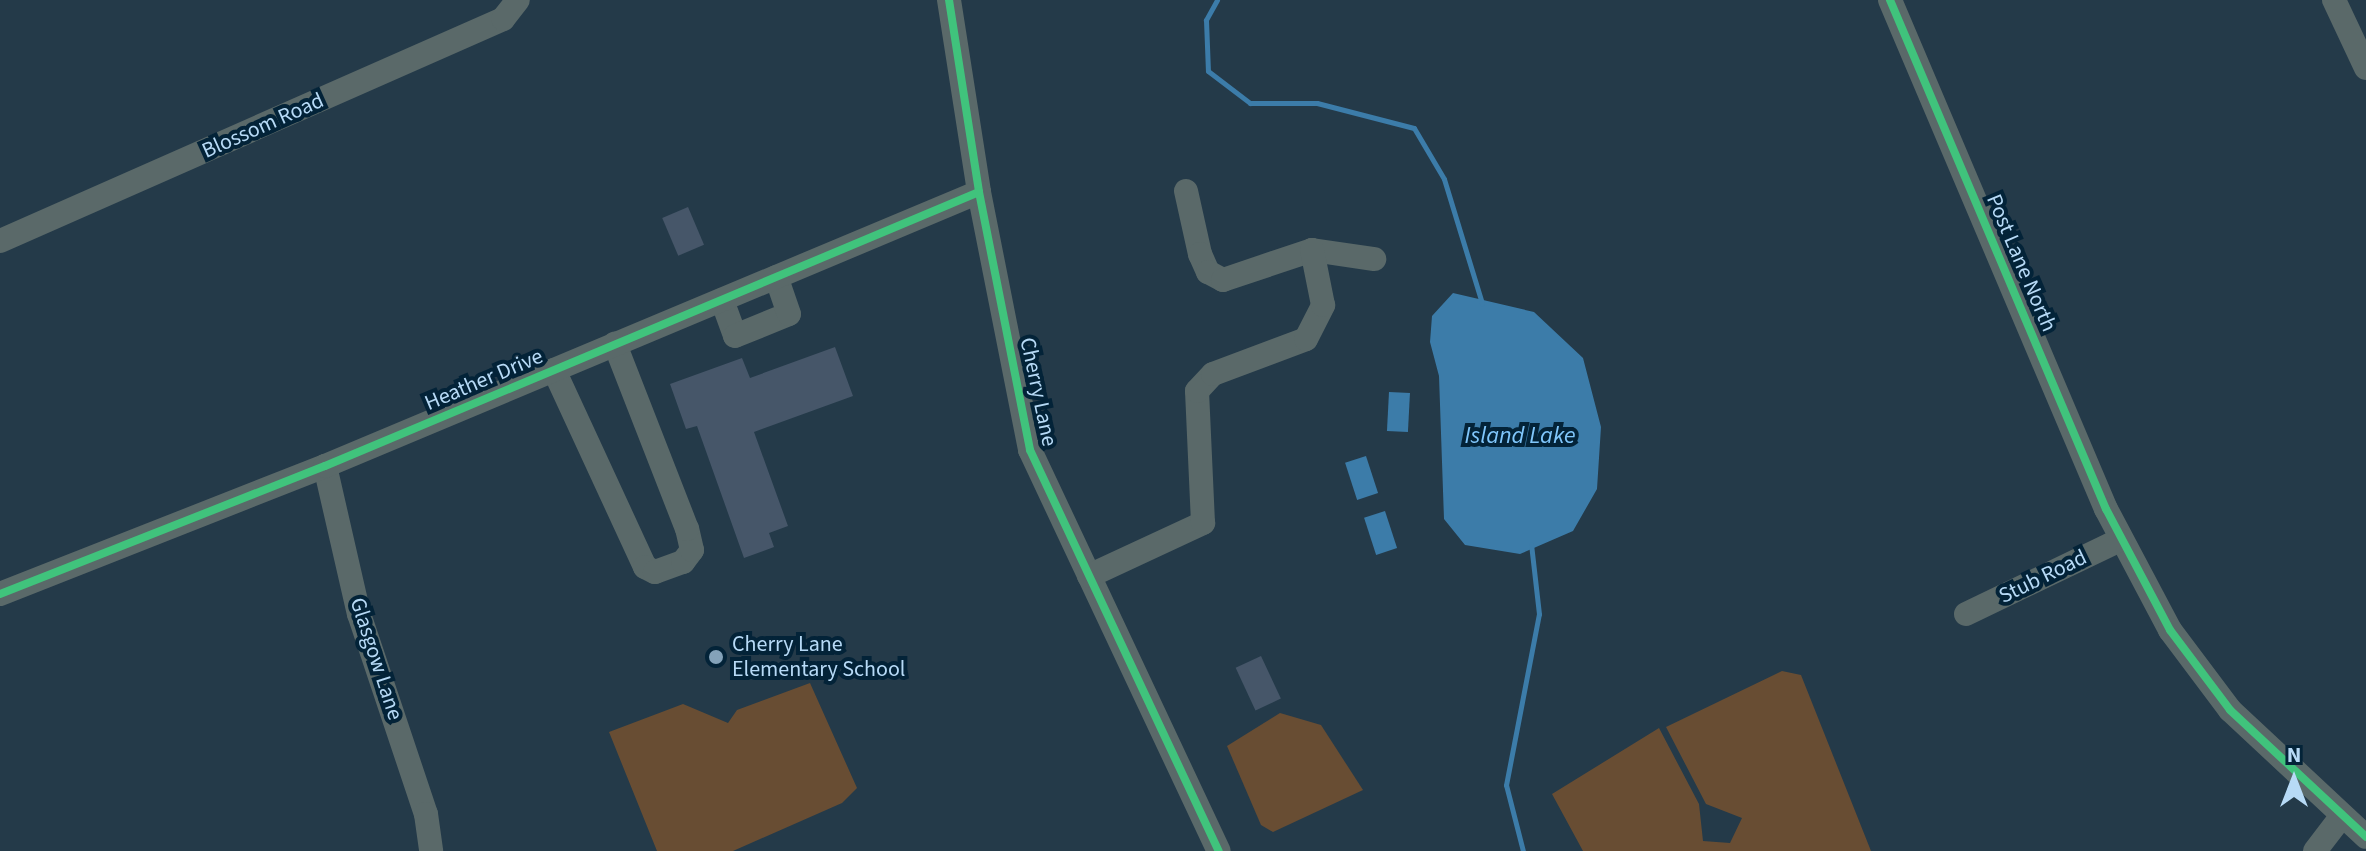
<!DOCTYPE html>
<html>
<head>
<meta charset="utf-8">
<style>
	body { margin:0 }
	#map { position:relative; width:2366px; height:851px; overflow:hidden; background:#243a49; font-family:"Source Sans 3",sans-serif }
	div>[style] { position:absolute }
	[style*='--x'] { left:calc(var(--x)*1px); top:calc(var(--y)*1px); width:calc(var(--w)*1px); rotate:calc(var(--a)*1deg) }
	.green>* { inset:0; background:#684d33 }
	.water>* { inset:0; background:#3c7ca9; transform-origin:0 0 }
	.stream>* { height:5px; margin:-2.5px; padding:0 2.5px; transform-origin:2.5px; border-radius:2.5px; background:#3c7ca9 }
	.building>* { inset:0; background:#465669; transform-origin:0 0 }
	.minor>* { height:24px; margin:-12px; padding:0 12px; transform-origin:12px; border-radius:12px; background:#5a6969 }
	.cycleway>* { height:8px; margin:-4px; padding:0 4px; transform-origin:4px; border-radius:4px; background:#40c37c }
	.dots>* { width:22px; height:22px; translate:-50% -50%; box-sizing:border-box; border:4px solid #032338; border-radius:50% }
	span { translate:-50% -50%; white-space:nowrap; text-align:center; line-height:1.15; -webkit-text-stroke:8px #032338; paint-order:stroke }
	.street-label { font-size:22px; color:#b7daf6 }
	.poi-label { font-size:22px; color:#b7daf6 }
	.left { translate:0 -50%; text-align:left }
	.water-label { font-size:24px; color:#80c7fc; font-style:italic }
	.north { position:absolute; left:2254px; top:739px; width:80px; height:80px; -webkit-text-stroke:6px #032338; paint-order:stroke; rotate:0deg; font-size:22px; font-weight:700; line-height:32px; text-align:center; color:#b7daf6 }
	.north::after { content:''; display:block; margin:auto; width:28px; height:36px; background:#b7daf6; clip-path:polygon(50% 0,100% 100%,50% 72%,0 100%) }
</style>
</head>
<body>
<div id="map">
	<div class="green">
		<div style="clip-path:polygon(1782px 671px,1801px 675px,1871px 851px,1583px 851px,1552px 794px,1659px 728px,1699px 804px,1703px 841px,1730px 843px,1742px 818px,1706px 804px,1666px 727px)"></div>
		<div style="clip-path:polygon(810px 683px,857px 788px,842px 803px,733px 851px,657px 851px,609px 732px,683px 704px,728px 723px,737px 710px)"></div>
		<div style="clip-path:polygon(1280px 713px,1321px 725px,1363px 790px,1273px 832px,1261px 825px,1227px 746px)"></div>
	</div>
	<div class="water">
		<div style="clip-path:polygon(1453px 293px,1534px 312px,1583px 358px,1601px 427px,1597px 489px,1573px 531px,1520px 554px,1465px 545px,1444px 519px,1439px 376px,1430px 342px,1432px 316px)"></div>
		<div style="left:1389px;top:392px;width:21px;height:39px;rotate:3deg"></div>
		<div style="left:1366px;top:456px;width:39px;height:22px;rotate:72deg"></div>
		<div style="left:1385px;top:511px;width:39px;height:22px;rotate:72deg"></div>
	</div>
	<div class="stream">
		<div style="--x:1217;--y:0;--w:23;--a:119"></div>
		<div style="--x:1206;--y:20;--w:51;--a:87.8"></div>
		<div style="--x:1208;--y:71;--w:53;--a:37.3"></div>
		<div style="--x:1250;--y:103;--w:67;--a:0"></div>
		<div style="--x:1317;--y:103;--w:100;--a:14.5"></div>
		<div style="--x:1414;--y:128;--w:59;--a:59.5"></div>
		<div style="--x:1444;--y:179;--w:130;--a:73"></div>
		<div style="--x:1523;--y:851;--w:68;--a:-104.4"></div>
		<div style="--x:1506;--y:785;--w:174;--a:-79.1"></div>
		<div style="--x:1539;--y:614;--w:70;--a:-96.5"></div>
	</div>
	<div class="building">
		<div style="left:688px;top:207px;width:41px;height:28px;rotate:67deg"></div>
		<div style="clip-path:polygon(835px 347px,853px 396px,754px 432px,788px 526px,769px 533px,774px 547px,744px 558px,697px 426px,686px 429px,670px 384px,742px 358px,750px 378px)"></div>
		<div style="left:1261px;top:656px;width:47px;height:28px;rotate:65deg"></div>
	</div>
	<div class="minor">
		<div style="--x:949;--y:0;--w:194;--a:81.1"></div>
		<div style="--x:979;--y:192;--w:263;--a:78.8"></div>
		<div style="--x:1030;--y:450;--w:443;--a:64.8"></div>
		<div style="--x:1890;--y:0;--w:553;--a:67.01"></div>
		<div style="--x:2106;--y:509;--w:137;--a:62.1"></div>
		<div style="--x:2170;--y:630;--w:100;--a:53.1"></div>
		<div style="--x:2230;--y:710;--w:186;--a:43"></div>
		<div style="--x:2334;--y:0;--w:75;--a:64.8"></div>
		<div style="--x:1186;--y:191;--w:65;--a:77.5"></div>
		<div style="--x:1200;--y:254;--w:20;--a:66"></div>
		<div style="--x:1208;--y:272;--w:17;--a:28"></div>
		<div style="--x:1223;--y:280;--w:94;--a:-18.6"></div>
		<div style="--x:1312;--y:250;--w:63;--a:8.3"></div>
		<div style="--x:0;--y:241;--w:550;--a:-23.81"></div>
		<div style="--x:503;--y:19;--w:24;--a:-52"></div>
		<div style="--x:722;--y:300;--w:38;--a:70"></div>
		<div style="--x:735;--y:336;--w:58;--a:-22.2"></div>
		<div style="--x:789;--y:314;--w:39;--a:-109"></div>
		<div style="--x:554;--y:370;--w:217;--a:65.2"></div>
		<div style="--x:645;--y:567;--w:11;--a:27"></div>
		<div style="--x:655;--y:572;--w:30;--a:-20"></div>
		<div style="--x:683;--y:562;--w:15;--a:-53"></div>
		<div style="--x:692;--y:550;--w:22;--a:-103"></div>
		<div style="--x:687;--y:529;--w:199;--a:-111.3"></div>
		<div style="--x:325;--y:466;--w:152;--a:77.1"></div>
		<div style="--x:359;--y:614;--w:211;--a:71.5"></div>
		<div style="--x:426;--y:814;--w:37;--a:82"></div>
		<div style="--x:1089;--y:576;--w:126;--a:-24.9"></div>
		<div style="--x:1203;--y:523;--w:132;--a:-92.6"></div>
		<div style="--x:1197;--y:391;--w:23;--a:-47"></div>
		<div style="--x:1213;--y:374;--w:99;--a:-20.6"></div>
		<div style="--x:1306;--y:339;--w:38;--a:-63"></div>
		<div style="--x:1323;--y:305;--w:56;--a:-101.3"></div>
		<div style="--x:0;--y:594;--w:349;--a:-21.5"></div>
		<div style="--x:325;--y:466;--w:709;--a:-22.73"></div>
		<div style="--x:1966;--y:614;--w:171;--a:-25.7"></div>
		<div style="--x:2315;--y:851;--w:43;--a:-52.6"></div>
	</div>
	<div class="cycleway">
		<div style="--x:949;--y:0;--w:194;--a:81.1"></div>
		<div style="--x:979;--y:192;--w:263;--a:78.8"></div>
		<div style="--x:1030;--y:450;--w:443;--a:64.8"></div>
		<div style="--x:1890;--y:0;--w:553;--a:67.01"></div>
		<div style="--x:2106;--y:509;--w:137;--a:62.1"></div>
		<div style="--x:2170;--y:630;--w:100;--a:53.1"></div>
		<div style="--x:2230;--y:710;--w:186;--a:43"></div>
		<div style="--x:0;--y:594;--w:349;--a:-21.5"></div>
		<div style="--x:325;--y:466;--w:709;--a:-22.73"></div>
	</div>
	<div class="dots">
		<div style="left:716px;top:657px;background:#84a2b9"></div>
	</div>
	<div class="street-label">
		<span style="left:263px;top:126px;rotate:-24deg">Blossom Road</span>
		<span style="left:2021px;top:263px;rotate:67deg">Post Lane North</span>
		<span style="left:484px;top:380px;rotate:-23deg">Heather Drive</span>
		<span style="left:1038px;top:392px;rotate:78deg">Cherry Lane</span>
		<span style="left:2043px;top:577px;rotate:-26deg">Stub Road</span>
		<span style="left:376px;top:659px;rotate:72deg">Glasgow Lane</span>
	</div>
	<div class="poi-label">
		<span class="left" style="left:732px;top:657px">Cherry Lane<br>Elementary School</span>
	</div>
	<div class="water-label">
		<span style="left:1520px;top:436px">Island Lake</span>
	</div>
	<div class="north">N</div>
</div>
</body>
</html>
